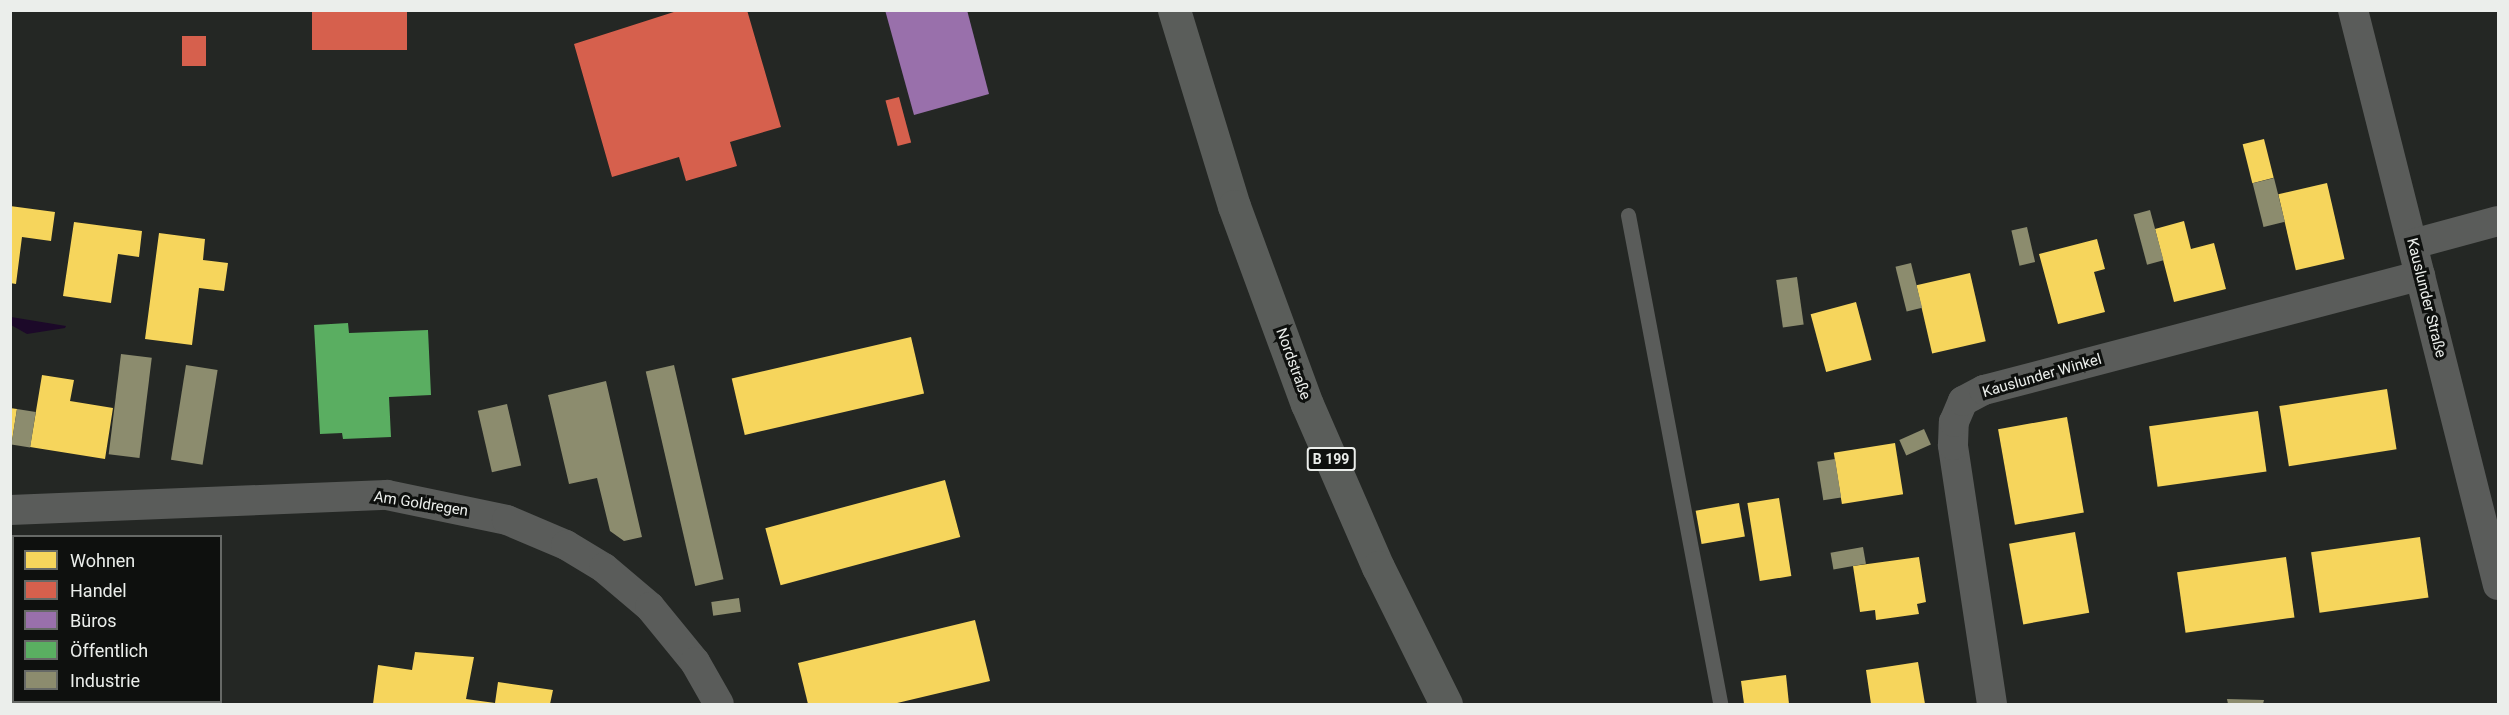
<!DOCTYPE html>
<html>
<head>
<meta charset="utf-8">
<style>
	body { margin:0 }
	#map { position:relative; width:2509px; height:715px; overflow:hidden; background:#242724; font-family:Roboto,sans-serif }
	div>[style] { position:absolute }
	[style*='--x'] { left:calc(var(--x)*1px); top:calc(var(--y)*1px); width:calc(var(--w)*1px); rotate:calc(var(--a)*1deg) }
	.water>* { inset:0; background:#1c0929 }
	.homes>* { inset:0; background:#f6d55c; transform-origin:0 0 }
	.shops>* { inset:0; background:#d6604d; transform-origin:0 0 }
	.offices>* { inset:0; background:#9970ab }
	.public>* { inset:0; background:#5aae61 }
	.industry>* { inset:0; background:#8c8c6e; transform-origin:0 0 }
	.service>* { height:15px; margin:-7.5px; padding:0 7.5px; transform-origin:7.5px; border-radius:7.5px; background:#5a5c5a }
	.minor>* { height:30px; margin:-15px; padding:0 15px; transform-origin:15px; border-radius:15px; background:#5a5c5a }
	.primary>* { height:33px; margin:-16.5px; padding:0 16.5px; transform-origin:16.5px; border-radius:16.5px; background:#5a5d5a }
	span { translate:-50% -50%; white-space:nowrap; text-align:center; line-height:1.15; -webkit-text-stroke:6px #0e100e; paint-order:stroke }
	.shield-label span { padding:2px 4px; background:#0e100e; border:2px solid; border-radius:4px; -webkit-text-stroke-width:0 }
	.shield-label { font-size:14px; color:#ebeeeb; font-weight:700 }
	.street-label { font-size:15px; color:#ebeeeb }
	.frame { position:absolute; inset:0; border:12px solid #ebeeeb; pointer-events:none }
	.legend { position:absolute; left:12px; top:535px; width:210px; height:168px; box-sizing:border-box; background:#0e100e; border:2px solid #666966; margin:0; padding:8px 10px; list-style:none; font-size:18px; color:#ebeeeb }
	.legend li { display:flex; align-items:center; gap:12px; height:30px }
	.legend b { width:30px; border:2px solid #666966 }
</style>
</head>
<body>
<div id="map">
	<div class="water">
		<div style="clip-path:polygon(11px 317px,66px 326px,65px 328px,27px 334px,11px 325px)"></div>
	</div>
	<div class="homes">
		<div style="left:2264px;top:139px;width:40px;height:22px;rotate:76deg"></div>
		<div style="left:2327px;top:183px;width:78px;height:50px;rotate:77deg"></div>
		<div style="clip-path:polygon(10px 206px,55px 212px,51px 241px,22px 237px,16px 284px,10px 283px)"></div>
		<div style="clip-path:polygon(2184px 221px,2191px 249px,2214px 243px,2226px 289px,2174px 302px,2155px 229px)"></div>
		<div style="clip-path:polygon(74px 222px,142px 231px,139px 257px,118px 254px,111px 303px,63px 296px)"></div>
		<div style="clip-path:polygon(159px 233px,205px 239px,203px 260px,228px 263px,224px 291px,199px 288px,192px 345px,145px 339px)"></div>
		<div style="clip-path:polygon(2097px 239px,2105px 269px,2094px 272px,2105px 312px,2058px 324px,2039px 254px)"></div>
		<div style="left:1970px;top:273px;width:70px;height:55px;rotate:77deg"></div>
		<div style="left:1856px;top:302px;width:60px;height:47px;rotate:75deg"></div>
		<div style="left:911px;top:337px;width:58px;height:184px;rotate:77deg"></div>
		<div style="clip-path:polygon(42px 375px,74px 380px,70px 401px,113px 408px,105px 459px,30px 447px)"></div>
		<div style="left:2387px;top:389px;width:61px;height:109px;rotate:81deg"></div>
		<div style="clip-path:polygon(10px 408px,17px 409px,12px 441px,10px 441px)"></div>
		<div style="left:2258px;top:411px;width:61px;height:110px;rotate:82deg"></div>
		<div style="left:2067px;top:417px;width:97px;height:70px;rotate:80deg"></div>
		<div style="left:1895px;top:443px;width:52px;height:62px;rotate:81deg"></div>
		<div style="left:945px;top:480px;width:59px;height:186px;rotate:75deg"></div>
		<div style="left:1779px;top:498px;width:79px;height:32px;rotate:81deg"></div>
		<div style="left:1739px;top:503px;width:34px;height:44px;rotate:80deg"></div>
		<div style="left:2075px;top:532px;width:82px;height:67px;rotate:80deg"></div>
		<div style="left:2420px;top:537px;width:61px;height:110px;rotate:82deg"></div>
		<div style="clip-path:polygon(1919px 557px,1926px 602px,1917px 604px,1919px 614px,1876px 620px,1875px 610px,1860px 612px,1853px 566px)"></div>
		<div style="left:2286px;top:557px;width:61px;height:110px;rotate:82deg"></div>
		<div style="clip-path:polygon(975px 620px,990px 681px,893px 704px,808px 704px,798px 663px)"></div>
		<div style="clip-path:polygon(415px 652px,474px 657px,466px 699px,495px 703px,498px 682px,553px 690px,550px 704px,373px 704px,378px 665px,412px 670px)"></div>
		<div style="clip-path:polygon(1918px 662px,1925px 704px,1871px 704px,1866px 670px)"></div>
		<div style="clip-path:polygon(1786px 675px,1789px 704px,1744px 704px,1741px 681px)"></div>
		<div style="clip-path:polygon(23px 702px,117px 702px,23px 704px)"></div>
		<div style="clip-path:polygon(147px 702px,205px 702px,147px 704px)"></div>
	</div>
	<div class="shops">
		<div style="left:312px;top:10px;width:95px;height:40px"></div>
		<div style="clip-path:polygon(680px 10px,747px 10px,781px 127px,730px 142px,737px 166px,686px 181px,679px 157px,612px 177px,574px 44px)"></div>
		<div style="left:182px;top:36px;width:24px;height:30px"></div>
		<div style="left:899px;top:97px;width:47px;height:14px;rotate:75deg"></div>
	</div>
	<div class="offices">
		<div style="clip-path:polygon(885px 10px,967px 10px,989px 94px,914px 115px)"></div>
	</div>
	<div class="public">
		<div style="clip-path:polygon(348px 323px,349px 333px,428px 330px,431px 395px,389px 397px,391px 437px,343px 439px,342px 433px,320px 434px,314px 325px)"></div>
	</div>
	<div class="industry">
		<div style="left:2274px;top:178px;width:45px;height:22px;rotate:76deg"></div>
		<div style="left:2150px;top:210px;width:52px;height:17px;rotate:75deg"></div>
		<div style="left:2027px;top:227px;width:36px;height:16px;rotate:77deg"></div>
		<div style="left:1911px;top:263px;width:46px;height:16px;rotate:76deg"></div>
		<div style="left:1797px;top:277px;width:48px;height:21px;rotate:82deg"></div>
		<div style="left:121px;top:354px;width:31px;height:101px;rotate:7deg"></div>
		<div style="left:186px;top:365px;width:32px;height:96px;rotate:9deg"></div>
		<div style="left:674px;top:365px;width:220px;height:29px;rotate:77deg"></div>
		<div style="clip-path:polygon(606px 381px,642px 537px,624px 541px,610px 531px,597px 478px,569px 484px,548px 395px)"></div>
		<div style="left:507px;top:404px;width:63px;height:30px;rotate:77deg"></div>
		<div style="left:17px;top:409px;width:19px;height:36px;rotate:9deg"></div>
		<div style="left:1924px;top:429px;width:17px;height:27px;rotate:66deg"></div>
		<div style="left:1835px;top:459px;width:39px;height:18px;rotate:81deg"></div>
		<div style="left:1863px;top:547px;width:17px;height:33px;rotate:80deg"></div>
		<div style="left:739px;top:598px;width:14px;height:28px;rotate:82deg"></div>
		<div style="clip-path:polygon(2227px 699px,2264px 700px,2263px 704px,2228px 704px)"></div>
	</div>
	<div class="service">
		<div style="--x:1628;--y:215;--w:498;--a:79.3"></div>
	</div>
	<div class="minor">
		<div style="--x:2353;--y:10;--w:593;--a:75.85"></div>
		<div style="--x:2413;--y:244;--w:88;--a:-15.1"></div>
		<div style="--x:10;--y:510;--w:377;--a:-2.3"></div>
		<div style="--x:387;--y:495;--w:123;--a:11.8"></div>
		<div style="--x:507;--y:520;--w:64;--a:23"></div>
		<div style="--x:566;--y:545;--w:44;--a:31.2"></div>
		<div style="--x:604;--y:568;--w:60;--a:40.3"></div>
		<div style="--x:650;--y:607;--w:71;--a:50.7"></div>
		<div style="--x:695;--y:662;--w:48;--a:60.3"></div>
		<div style="--x:1992;--y:704;--w:262;--a:-98.6"></div>
		<div style="--x:1953;--y:445;--w:23;--a:-88"></div>
		<div style="--x:1954;--y:422;--w:23;--a:-67"></div>
		<div style="--x:1963;--y:401;--w:24;--a:-28"></div>
		<div style="--x:1984;--y:390;--w:451;--a:-14.7"></div>
	</div>
	<div class="primary">
		<div style="--x:1174;--y:10;--w:205;--a:73"></div>
		<div style="--x:1234;--y:206;--w:211;--a:69.8"></div>
		<div style="--x:1307;--y:404;--w:178;--a:66.5"></div>
		<div style="--x:1378;--y:567;--w:153;--a:63.6"></div>
	</div>
	<div class="shield-label">
		<span style="left:1331px;top:459px">B 199</span>
	</div>
	<div class="street-label">
		<span style="left:2426px;top:298px;rotate:76deg">Kauslunder Straße</span>
		<span style="left:1293px;top:364px;rotate:70deg">Nordstraße</span>
		<span style="left:2042px;top:376px;rotate:-16deg">Kauslunder Winkel</span>
		<span style="left:421px;top:504px;rotate:9deg">Am Goldregen</span>
	</div>
	<div class="frame"></div>
	<ul class="legend">
	<li><b style="height:16px;background:#f6d55c"></b>Wohnen</li>
	<li><b style="height:16px;background:#d6604d"></b>Handel</li>
	<li><b style="height:16px;background:#9970ab"></b>Büros</li>
	<li><b style="height:16px;background:#5aae61"></b>Öffentlich</li>
	<li><b style="height:16px;background:#8c8c6e"></b>Industrie</li>
	</ul>
</div>
</body>
</html>
